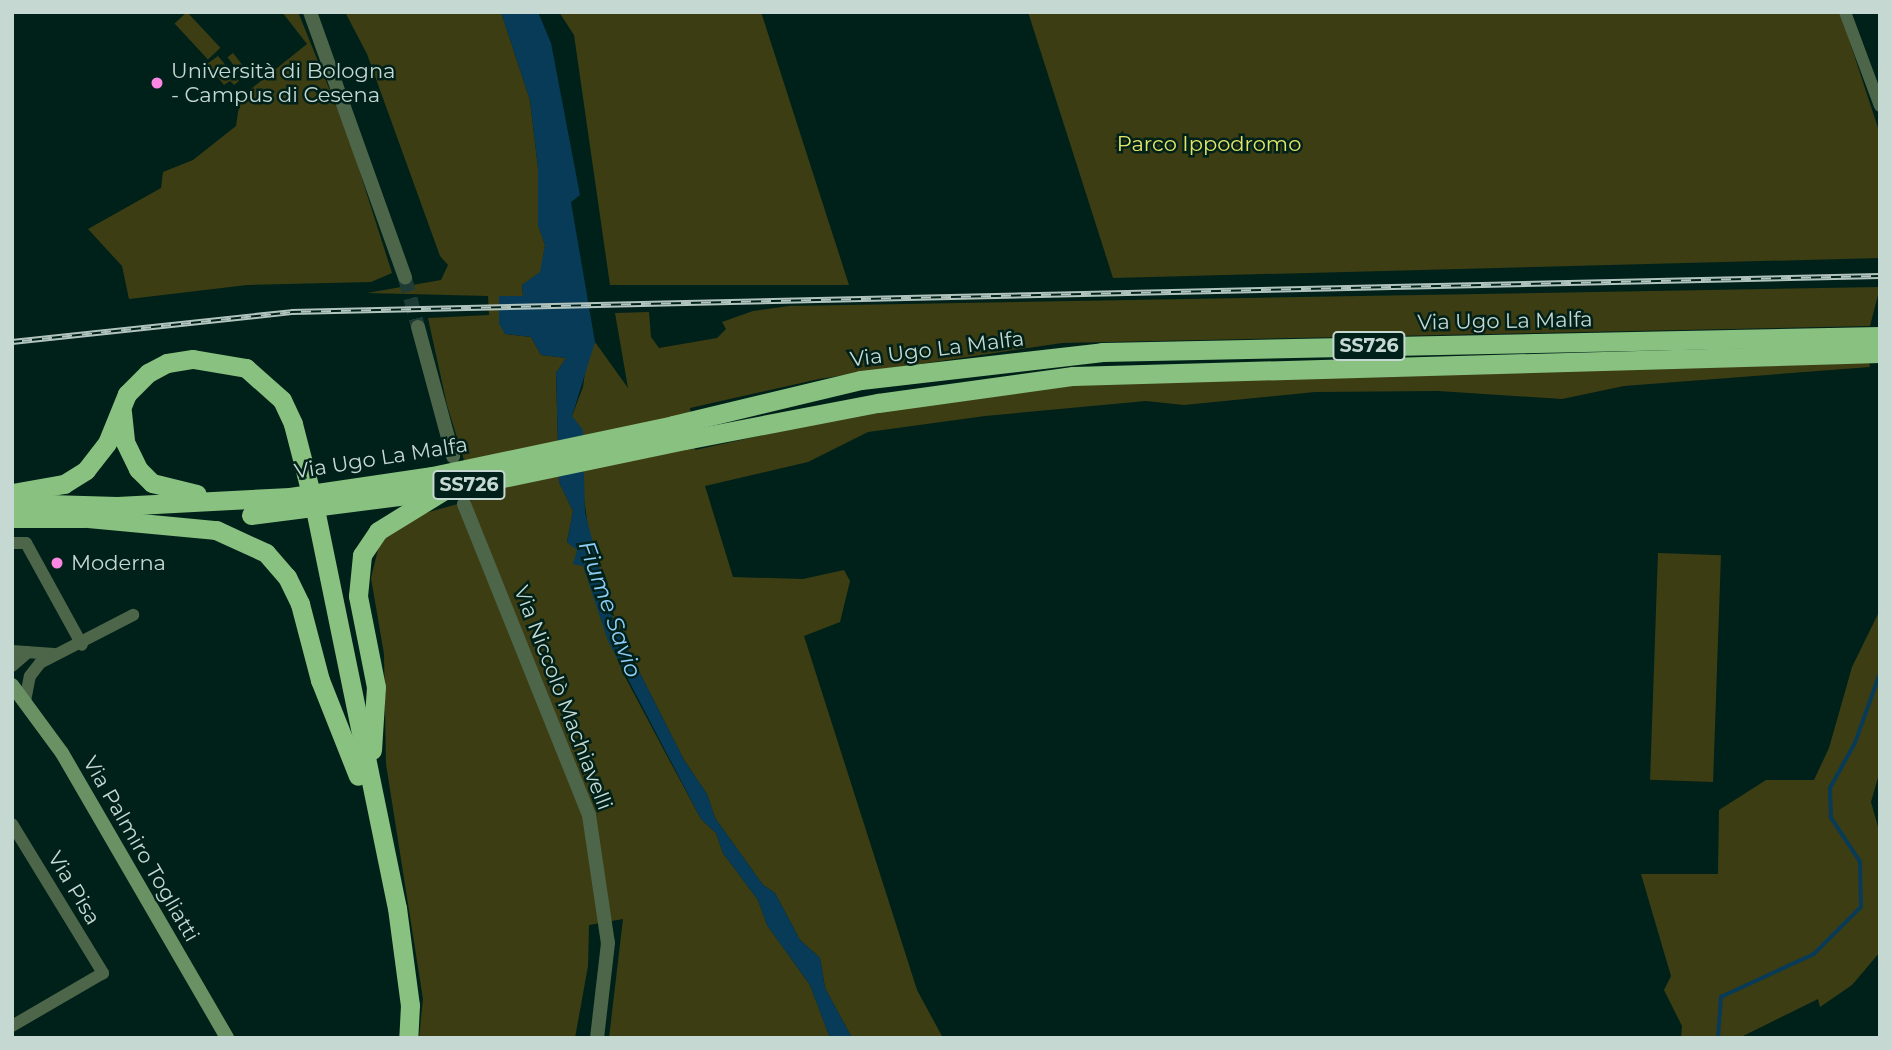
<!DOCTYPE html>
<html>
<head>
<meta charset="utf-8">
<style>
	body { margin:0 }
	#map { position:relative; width:1892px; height:1050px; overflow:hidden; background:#002119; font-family:Montserrat,sans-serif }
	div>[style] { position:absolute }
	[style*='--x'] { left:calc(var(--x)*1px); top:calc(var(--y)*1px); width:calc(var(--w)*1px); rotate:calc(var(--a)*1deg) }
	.green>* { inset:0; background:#3d3d14; transform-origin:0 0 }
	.water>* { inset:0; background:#073b57 }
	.stream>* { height:3.5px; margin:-1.75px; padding:0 1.75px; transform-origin:1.75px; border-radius:1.75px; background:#073b57 }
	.tertiary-tunnel>* { height:14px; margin-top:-7px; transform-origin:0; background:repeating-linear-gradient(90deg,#1e3c35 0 14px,transparent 0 21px) }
	.minor>* { height:12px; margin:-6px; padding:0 6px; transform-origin:6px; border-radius:6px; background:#4d664a }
	.tertiary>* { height:14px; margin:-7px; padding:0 7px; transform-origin:7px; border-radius:7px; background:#4d664a }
	.secondary>* { height:14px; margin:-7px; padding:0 7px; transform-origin:7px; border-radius:7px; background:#699164 }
	.trunk>* { height:19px; margin:-9.5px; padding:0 9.5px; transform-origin:9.5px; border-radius:9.5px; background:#88c180 }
	.rail>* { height:6px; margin-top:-3px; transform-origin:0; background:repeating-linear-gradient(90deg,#002119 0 10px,#b1c4be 0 20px); box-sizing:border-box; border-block:2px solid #b1c4be }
	.trunk-bridge>* { height:19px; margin:-9.5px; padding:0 9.5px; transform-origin:9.5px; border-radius:9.5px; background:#88c180 }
	.dots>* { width:19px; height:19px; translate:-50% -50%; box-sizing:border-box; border:4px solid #002119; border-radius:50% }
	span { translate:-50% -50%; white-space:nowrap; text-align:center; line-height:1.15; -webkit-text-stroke:5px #002119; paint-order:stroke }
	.shield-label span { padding:2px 5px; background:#002119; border:2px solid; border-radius:5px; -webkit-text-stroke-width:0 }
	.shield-label { font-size:19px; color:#c6d8d2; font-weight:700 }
	.poi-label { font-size:21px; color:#c6d8d2 }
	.left { translate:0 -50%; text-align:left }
	.park-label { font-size:21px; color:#e3e467 }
	.street-label { font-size:21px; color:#c6d8d2 }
	.water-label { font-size:23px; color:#8dcdf7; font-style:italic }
	.frame { position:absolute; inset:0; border:14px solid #c6d8d2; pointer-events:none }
</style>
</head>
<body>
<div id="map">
	<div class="green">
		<div style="left:187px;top:12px;width:49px;height:17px;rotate:47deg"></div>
		<div style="clip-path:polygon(282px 12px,298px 12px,348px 135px,392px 273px,371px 282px,247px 285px,129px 299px,122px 266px,88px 229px,161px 188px,163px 172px,193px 160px,236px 126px,240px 100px,246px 93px,307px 44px)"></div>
		<div style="clip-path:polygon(345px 12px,501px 12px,530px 100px,538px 168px,538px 225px,545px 245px,541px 272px,522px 285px,523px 296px,499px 296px,505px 334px,531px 337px,541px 355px,566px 358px,556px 373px,559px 482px,573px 511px,567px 542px,578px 550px,623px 673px,666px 754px,701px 819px,716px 833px,723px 853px,758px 900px,767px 925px,810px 985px,830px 1038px,609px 1038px,623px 919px,589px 925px,588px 966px,575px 1038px,419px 1038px,423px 999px,386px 764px,384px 654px,371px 578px,380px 541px,407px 518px,476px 499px,447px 405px,428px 318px,489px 315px,488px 296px,367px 293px,441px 280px,448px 265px,440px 256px,367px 54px)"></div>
		<div style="clip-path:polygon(559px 12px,761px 12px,849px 285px,610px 285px,574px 35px)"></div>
		<div style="clip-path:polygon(1028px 12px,1840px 12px,1880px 134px,1880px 258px,1113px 278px)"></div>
		<div style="left:233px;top:53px;width:29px;height:7px;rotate:52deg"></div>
		<div style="clip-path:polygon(218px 56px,239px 81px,234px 85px,230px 81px,224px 85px,207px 64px)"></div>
		<div style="clip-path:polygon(1880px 287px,1870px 326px,1062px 343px,819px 379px,690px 408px,695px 450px,866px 412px,1068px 383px,1869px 361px,1870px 367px,1624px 386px,1562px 399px,1438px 391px,1315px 392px,1184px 405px,1146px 401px,985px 416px,868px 432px,808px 462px,705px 486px,733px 577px,803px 579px,844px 570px,850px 581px,840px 622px,804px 636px,917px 990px,943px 1038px,852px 1038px,825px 988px,820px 958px,800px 940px,775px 893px,763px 885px,715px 818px,707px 794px,684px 760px,613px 620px,591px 547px,572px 416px,583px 387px,587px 358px,595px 342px,628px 388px,615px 313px,649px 312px,651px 337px,659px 348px,717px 338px,726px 329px,722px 322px,753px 311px,789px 306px)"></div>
		<div style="left:1658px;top:553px;width:63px;height:227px;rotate:2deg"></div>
		<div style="clip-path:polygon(1880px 610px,1880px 770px,1871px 802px,1880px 834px,1880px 952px,1852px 985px,1820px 1007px,1818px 999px,1739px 1038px,1681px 1038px,1682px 1026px,1664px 990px,1671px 976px,1641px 874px,1718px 874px,1719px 810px,1766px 780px,1814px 780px,1829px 748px,1852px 667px)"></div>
	</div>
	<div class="water">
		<div style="clip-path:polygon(501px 12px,538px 12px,551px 43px,580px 195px,571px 202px,595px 342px,572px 416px,583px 430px,585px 512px,613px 620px,684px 760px,707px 794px,715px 818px,763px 885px,775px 893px,800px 940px,820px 958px,825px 988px,852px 1038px,830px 1038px,810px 985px,767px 925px,758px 900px,723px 853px,716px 833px,701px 819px,608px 641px,583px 566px,573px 564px,577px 550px,567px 542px,573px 511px,559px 482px,556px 373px,566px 358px,541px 355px,531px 337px,505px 334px,499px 324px,499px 296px,523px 296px,522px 285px,540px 272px,545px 245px,538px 225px,538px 168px,530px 100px)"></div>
	</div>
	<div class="stream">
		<div style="--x:1718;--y:1038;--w:41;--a:-85.8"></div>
		<div style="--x:1721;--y:997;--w:102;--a:-24.8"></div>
		<div style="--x:1814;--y:954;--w:66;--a:-45"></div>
		<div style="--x:1861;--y:907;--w:45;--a:-91.3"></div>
		<div style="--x:1860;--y:862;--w:53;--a:-123.4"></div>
		<div style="--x:1831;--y:818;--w:30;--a:-92"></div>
		<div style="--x:1830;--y:788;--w:51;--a:-60.9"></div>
		<div style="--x:1855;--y:743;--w:74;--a:-70.3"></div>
	</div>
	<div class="tertiary-tunnel">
		<div style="--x:405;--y:278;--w:51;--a:75.1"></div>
	</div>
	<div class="minor">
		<div style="--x:1845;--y:12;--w:100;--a:69.6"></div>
		<div style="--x:12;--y:543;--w:14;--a:0"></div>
		<div style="--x:26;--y:543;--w:116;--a:61.2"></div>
		<div style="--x:12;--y:651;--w:42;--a:4.1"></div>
		<div style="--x:12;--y:666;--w:21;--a:-41"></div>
		<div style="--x:25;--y:701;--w:25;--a:-79"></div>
		<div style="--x:30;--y:676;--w:16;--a:-52"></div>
		<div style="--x:40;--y:663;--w:105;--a:-27.3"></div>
		<div style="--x:12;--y:824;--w:175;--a:58.6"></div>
		<div style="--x:103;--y:973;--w:105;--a:149.8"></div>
	</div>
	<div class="tertiary">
		<div style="--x:310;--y:12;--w:282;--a:70.3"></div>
		<div style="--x:418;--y:327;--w:134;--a:74.8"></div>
		<div style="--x:464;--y:504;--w:335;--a:68.1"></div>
		<div style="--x:589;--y:815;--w:129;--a:81.6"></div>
		<div style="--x:608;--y:943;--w:96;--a:96.6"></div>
	</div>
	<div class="secondary">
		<div style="--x:12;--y:685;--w:84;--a:53.7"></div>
		<div style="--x:62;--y:753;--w:329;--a:59.9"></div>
	</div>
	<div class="trunk">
		<div style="--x:122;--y:412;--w:30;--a:84"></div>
		<div style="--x:125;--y:442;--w:30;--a:64"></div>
		<div style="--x:138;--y:469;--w:20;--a:45"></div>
		<div style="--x:152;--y:483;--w:46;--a:13.7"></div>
		<div style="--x:673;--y:425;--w:193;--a:-13.5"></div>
		<div style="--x:861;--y:380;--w:243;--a:-6.6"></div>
		<div style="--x:1102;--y:352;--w:778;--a:-1.18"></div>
		<div style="--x:685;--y:440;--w:197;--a:-10.9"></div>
		<div style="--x:878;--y:403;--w:197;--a:-7.9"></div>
		<div style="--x:1073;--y:376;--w:807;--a:-1.63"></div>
		<div style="--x:12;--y:493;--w:53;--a:-9.8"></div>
		<div style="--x:64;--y:484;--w:26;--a:-32"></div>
		<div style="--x:86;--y:470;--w:34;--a:-52"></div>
		<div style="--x:107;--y:443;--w:53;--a:-67.8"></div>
		<div style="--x:127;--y:394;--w:30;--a:-45"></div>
		<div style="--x:148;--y:373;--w:21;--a:-28"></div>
		<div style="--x:167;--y:363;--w:26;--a:-9"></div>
		<div style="--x:193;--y:359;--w:54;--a:9.6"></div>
		<div style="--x:246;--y:368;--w:48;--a:41.6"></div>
		<div style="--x:282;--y:400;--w:26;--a:65"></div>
		<div style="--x:293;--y:424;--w:88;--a:75.5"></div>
		<div style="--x:315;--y:509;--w:407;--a:78.4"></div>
		<div style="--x:397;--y:908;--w:98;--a:82.4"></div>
		<div style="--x:410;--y:1005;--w:33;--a:93"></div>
		<div style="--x:15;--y:503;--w:102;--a:1.7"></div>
		<div style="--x:117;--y:506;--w:173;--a:-3"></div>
		<div style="--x:12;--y:518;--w:73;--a:0"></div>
		<div style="--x:88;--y:518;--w:129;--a:5.4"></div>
		<div style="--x:216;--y:530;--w:55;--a:24.7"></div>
		<div style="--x:266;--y:553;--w:32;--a:49"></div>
		<div style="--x:287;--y:577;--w:30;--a:64"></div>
		<div style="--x:300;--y:604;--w:79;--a:75.3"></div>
		<div style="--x:320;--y:680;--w:103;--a:68.4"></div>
		<div style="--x:372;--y:750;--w:63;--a:-86.4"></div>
		<div style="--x:376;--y:687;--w:93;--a:-101.2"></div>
		<div style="--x:358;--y:596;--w:41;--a:-84.4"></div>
		<div style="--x:362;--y:555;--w:29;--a:-56"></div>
		<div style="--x:378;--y:531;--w:76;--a:-31.6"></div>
	</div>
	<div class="rail">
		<div style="--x:12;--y:342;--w:281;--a:-6.1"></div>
		<div style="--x:291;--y:312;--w:1589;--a:-1.3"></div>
	</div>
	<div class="trunk-bridge">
		<div style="--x:290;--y:497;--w:144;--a:-8.4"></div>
		<div style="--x:432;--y:476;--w:246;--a:-11.9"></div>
		<div style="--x:251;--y:515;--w:196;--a:-7.3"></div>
		<div style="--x:445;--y:490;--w:245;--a:-11.8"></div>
	</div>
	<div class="dots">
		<div style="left:157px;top:83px;background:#fc86e3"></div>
		<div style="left:57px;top:563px;background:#fc86e3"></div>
	</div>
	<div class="shield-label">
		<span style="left:1369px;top:346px">SS726</span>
		<span style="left:469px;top:485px">SS726</span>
	</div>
	<div class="poi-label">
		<span class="left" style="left:171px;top:83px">Università di Bologna<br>- Campus di Cesena</span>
		<span class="left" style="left:71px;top:563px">Moderna</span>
	</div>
	<div class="park-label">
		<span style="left:1209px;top:144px">Parco Ippodromo</span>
	</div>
	<div class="street-label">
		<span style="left:1505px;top:321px;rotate:-1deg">Via Ugo La Malfa</span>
		<span style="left:937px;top:349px;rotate:-7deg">Via Ugo La Malfa</span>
		<span style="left:381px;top:458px;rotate:-9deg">Via Ugo La Malfa</span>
		<span style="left:563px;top:698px;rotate:69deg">Via Niccolò Machiavelli</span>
		<span style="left:141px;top:849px;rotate:60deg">Via Palmiro Togliatti</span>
		<span style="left:74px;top:888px;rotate:59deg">Via Pisa</span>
	</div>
	<div class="water-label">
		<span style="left:610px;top:609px;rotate:70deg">Fiume Savio</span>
	</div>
	<div class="frame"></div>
</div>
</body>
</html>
